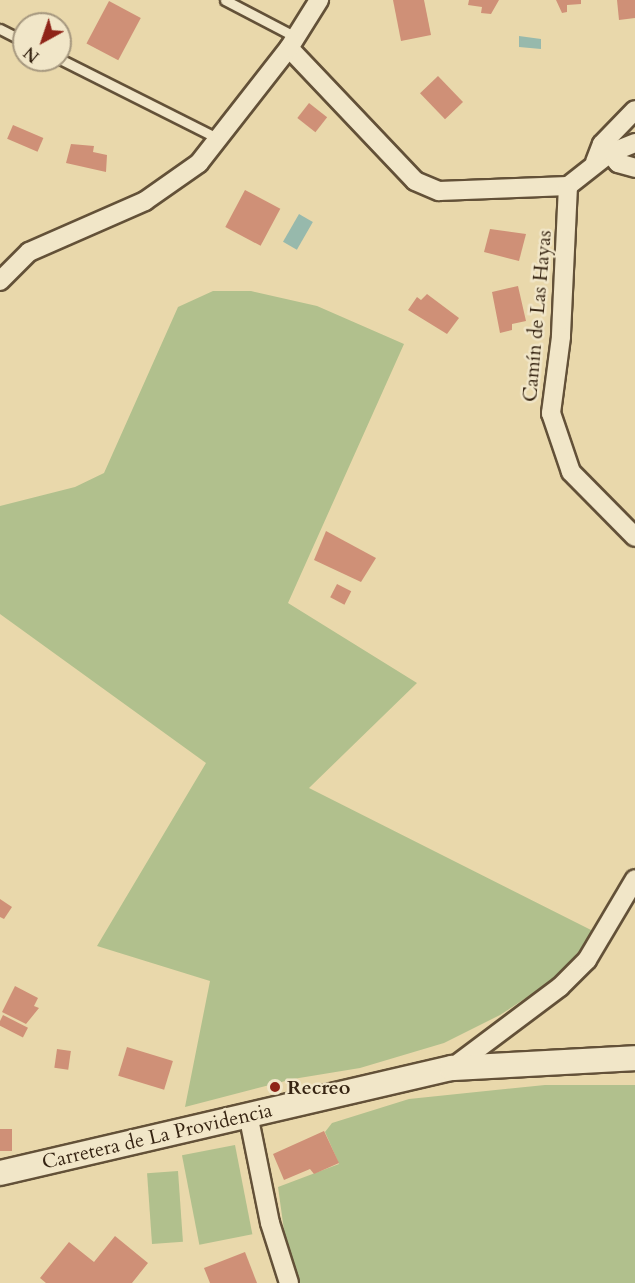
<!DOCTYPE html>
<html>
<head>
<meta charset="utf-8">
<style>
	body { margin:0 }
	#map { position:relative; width:635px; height:1283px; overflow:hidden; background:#e9d8ab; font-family:Cardo,serif }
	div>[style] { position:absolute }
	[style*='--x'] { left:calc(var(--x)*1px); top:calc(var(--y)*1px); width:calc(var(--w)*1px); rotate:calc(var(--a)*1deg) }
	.green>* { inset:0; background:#b1c08d; transform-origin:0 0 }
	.water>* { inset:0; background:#97b9ac; transform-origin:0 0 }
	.building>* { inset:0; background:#cf9077; transform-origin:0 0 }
	.roads { filter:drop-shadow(2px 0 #635138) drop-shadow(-2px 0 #635138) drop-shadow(0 2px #635138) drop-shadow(0 -2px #635138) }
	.service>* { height:9px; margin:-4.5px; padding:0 4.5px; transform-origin:4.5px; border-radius:4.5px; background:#f1e6c8 }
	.minor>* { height:18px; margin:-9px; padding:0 9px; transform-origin:9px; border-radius:9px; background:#f1e6c8 }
	.tertiary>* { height:24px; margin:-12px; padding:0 12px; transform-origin:12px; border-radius:12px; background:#f1e6c8 }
	.dots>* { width:16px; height:16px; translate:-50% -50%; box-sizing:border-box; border:3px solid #f1e6c8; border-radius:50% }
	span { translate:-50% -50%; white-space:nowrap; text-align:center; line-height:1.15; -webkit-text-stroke:5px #f1e6c8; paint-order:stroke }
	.street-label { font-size:20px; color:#362412 }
	.poi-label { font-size:20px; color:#362412; font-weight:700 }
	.left { translate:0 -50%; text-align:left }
	.north { position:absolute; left:12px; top:12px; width:60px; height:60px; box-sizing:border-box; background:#f1e6c8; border:2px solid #a6987f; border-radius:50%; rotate:220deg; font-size:16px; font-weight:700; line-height:24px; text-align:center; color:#362412 }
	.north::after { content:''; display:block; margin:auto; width:21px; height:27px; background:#8f2418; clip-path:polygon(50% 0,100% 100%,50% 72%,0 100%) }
</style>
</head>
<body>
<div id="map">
	<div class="green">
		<div style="clip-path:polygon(213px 291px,251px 291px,317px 306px,404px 344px,288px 603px,417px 683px,309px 788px,595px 932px,556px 978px,500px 1015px,444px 1043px,360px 1068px,293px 1079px,185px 1107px,210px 981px,97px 946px,206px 763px,0 614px,0 506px,75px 487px,104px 473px,178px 307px)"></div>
		<div style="clip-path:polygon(545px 1085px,635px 1085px,635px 1283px,298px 1283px,287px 1252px,278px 1187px,339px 1164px,325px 1132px,332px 1123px,409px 1099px)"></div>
		<div style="left:235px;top:1145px;width:91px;height:54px;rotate:79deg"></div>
		<div style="left:178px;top:1171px;width:71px;height:31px;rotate:86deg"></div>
	</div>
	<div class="water">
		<div style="clip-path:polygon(519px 36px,541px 39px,541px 49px,519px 47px)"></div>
		<div style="left:299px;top:214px;width:16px;height:32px;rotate:30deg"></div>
	</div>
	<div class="building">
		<div style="clip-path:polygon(393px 0,424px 0,431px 35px,401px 41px)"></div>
		<div style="clip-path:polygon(469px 0,499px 0,491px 14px,481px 13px,482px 7px,468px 5px)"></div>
		<div style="clip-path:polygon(556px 0,581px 0,581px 4px,567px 5px,567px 12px,562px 13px)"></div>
		<div style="clip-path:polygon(617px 0,635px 0,635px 18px,619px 20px)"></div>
		<div style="left:109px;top:1px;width:36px;height:48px;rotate:28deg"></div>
		<div style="left:438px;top:76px;width:36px;height:25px;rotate:46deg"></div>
		<div style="left:309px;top:103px;width:23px;height:19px;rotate:38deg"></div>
		<div style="left:13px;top:125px;width:33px;height:15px;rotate:23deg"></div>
		<div style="clip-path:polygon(71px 144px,94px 146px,93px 152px,107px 155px,106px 172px,66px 163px)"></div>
		<div style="left:245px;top:190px;width:40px;height:42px;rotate:28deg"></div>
		<div style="clip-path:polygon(490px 229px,526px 234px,519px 261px,484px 252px)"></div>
		<div style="clip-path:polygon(518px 286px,526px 321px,512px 324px,512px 330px,500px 333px,492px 292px)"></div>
		<div style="clip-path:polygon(427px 294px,459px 318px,447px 334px,408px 310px,417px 297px,421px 300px)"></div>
		<div style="clip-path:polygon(326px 531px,376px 558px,361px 582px,314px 560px)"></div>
		<div style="left:337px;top:584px;width:16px;height:15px;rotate:27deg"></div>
		<div style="clip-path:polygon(0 899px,12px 907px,4px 919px,0 917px)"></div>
		<div style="clip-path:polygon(15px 986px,38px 998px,34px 1006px,39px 1008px,26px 1024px,2px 1012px)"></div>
		<div style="left:3px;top:1015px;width:28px;height:11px;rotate:27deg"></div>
		<div style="left:127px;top:1047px;width:48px;height:30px;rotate:17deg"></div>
		<div style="left:57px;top:1049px;width:14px;height:19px;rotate:8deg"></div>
		<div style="left:0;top:1129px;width:12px;height:22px"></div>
		<div style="clip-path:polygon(324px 1131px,339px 1163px,314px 1174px,310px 1169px,284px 1180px,273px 1154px)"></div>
		<div style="clip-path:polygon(115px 1236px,148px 1263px,132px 1283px,46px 1283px,40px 1278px,69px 1242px,94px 1262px)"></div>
		<div style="clip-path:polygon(245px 1252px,257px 1283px,210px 1283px,204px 1268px)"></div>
	</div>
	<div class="roads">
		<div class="service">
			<div style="--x:225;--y:0;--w:78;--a:27.6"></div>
			<div style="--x:0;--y:29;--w:27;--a:27"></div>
			<div style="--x:60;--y:59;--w:178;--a:26.7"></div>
		</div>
		<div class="minor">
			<div style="--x:289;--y:48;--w:183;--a:46.5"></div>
			<div style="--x:415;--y:181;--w:26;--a:23"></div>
			<div style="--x:439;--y:191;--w:129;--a:-2.2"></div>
			<div style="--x:635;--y:143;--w:27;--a:158"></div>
			<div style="--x:610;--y:153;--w:53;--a:141.8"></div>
			<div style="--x:568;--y:186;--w:151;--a:92.7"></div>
			<div style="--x:561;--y:337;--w:77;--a:97.5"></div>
			<div style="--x:551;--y:413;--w:62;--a:71.3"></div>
			<div style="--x:571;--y:472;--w:91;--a:45.4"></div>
			<div style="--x:610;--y:153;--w:13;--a:51"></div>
			<div style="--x:618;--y:163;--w:18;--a:16"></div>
			<div style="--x:595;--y:162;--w:19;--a:-69"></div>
			<div style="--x:602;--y:144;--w:47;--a:-45.9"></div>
			<div style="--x:0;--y:281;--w:41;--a:-45"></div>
			<div style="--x:29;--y:252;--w:127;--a:-23.7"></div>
			<div style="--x:145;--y:201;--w:66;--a:-35.1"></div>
			<div style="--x:199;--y:163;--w:146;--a:-52"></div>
			<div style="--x:289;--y:48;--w:57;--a:-58"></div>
			<div style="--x:452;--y:1068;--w:135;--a:-36.9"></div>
			<div style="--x:560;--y:987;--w:38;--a:-45"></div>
			<div style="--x:587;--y:960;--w:94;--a:-59.3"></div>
			<div style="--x:248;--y:1114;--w:111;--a:78.6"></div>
			<div style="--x:270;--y:1223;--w:63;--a:72.4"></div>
		</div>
		<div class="tertiary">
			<div style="--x:0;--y:1173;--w:464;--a:-13.1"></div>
			<div style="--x:452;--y:1068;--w:183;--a:-3.1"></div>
		</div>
	</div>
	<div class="dots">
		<div style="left:275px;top:1087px;background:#8f2418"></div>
	</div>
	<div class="street-label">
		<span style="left:537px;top:316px;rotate:-85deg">Camín de Las Hayas</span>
		<span style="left:157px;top:1136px;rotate:-13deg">Carretera de La Providencia</span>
	</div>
	<div class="poi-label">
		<span class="left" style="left:287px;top:1087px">Recreo</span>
	</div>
	<div class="north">N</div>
</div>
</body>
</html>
